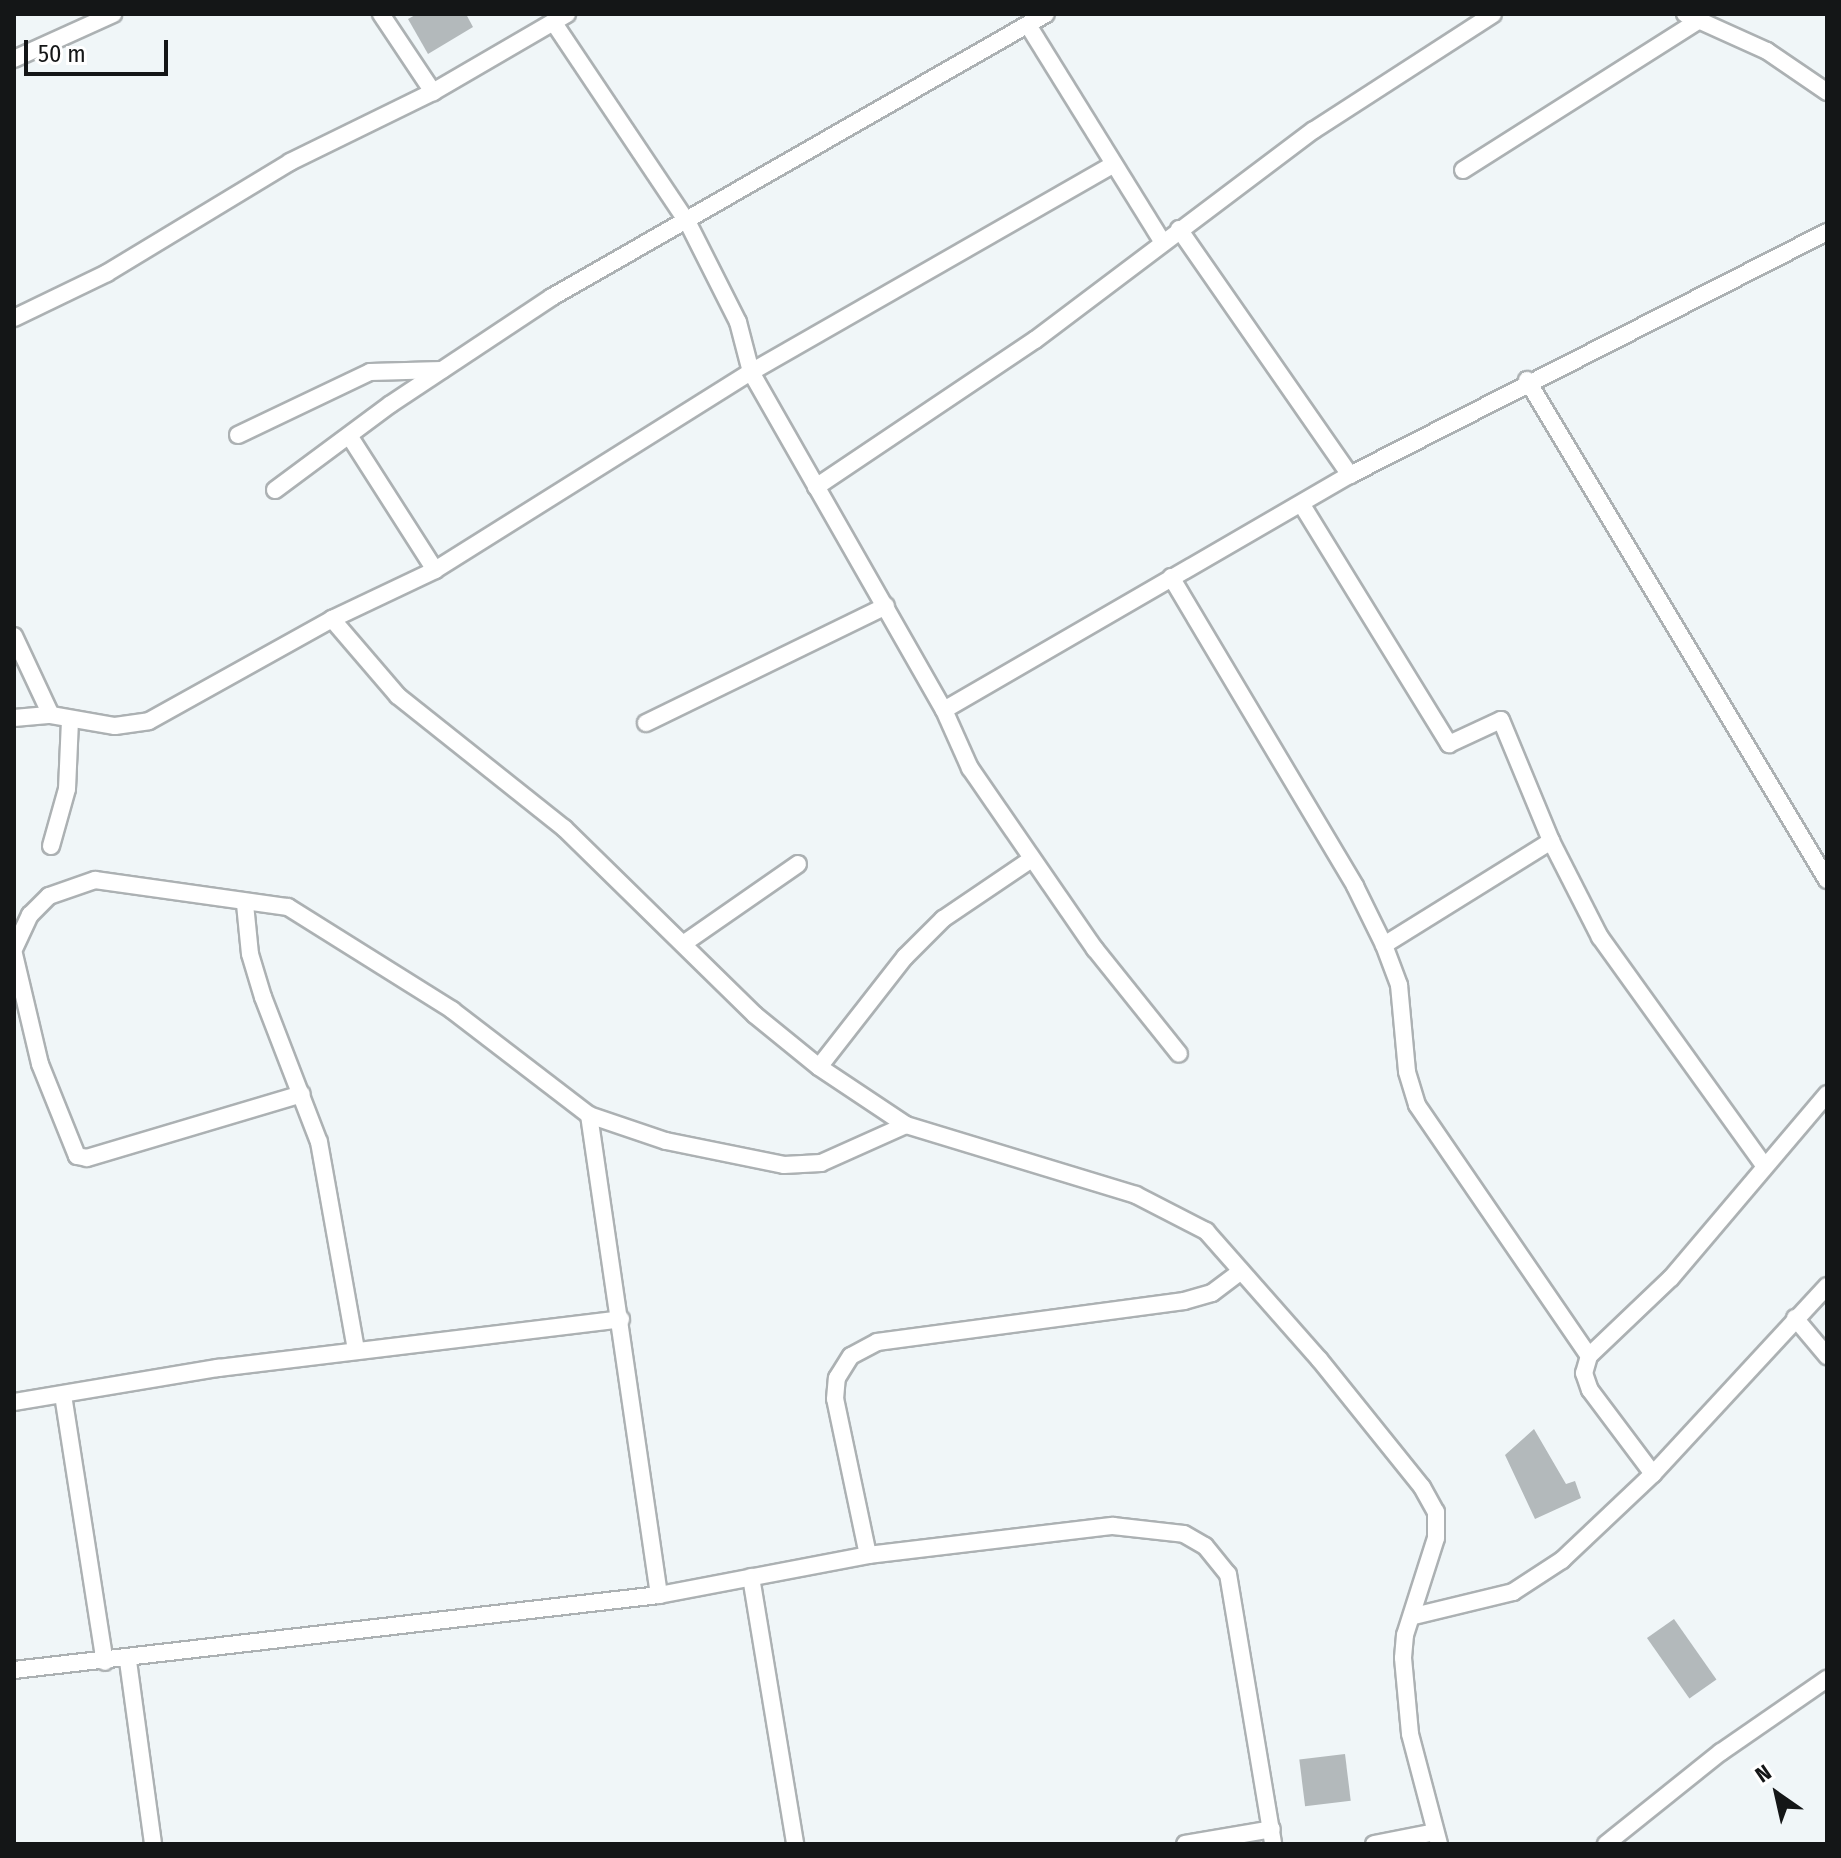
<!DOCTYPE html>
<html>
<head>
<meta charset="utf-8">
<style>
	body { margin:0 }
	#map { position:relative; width:1841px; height:1858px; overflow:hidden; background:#f0f6f8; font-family:"Fira Sans Condensed",sans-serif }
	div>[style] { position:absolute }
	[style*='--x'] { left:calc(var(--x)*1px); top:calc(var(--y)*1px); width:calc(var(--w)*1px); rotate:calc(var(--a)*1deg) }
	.building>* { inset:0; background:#b3b9bb; transform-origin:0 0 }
	.roads { filter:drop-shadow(2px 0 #acb1b3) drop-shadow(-2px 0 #acb1b3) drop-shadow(0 2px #acb1b3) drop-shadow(0 -2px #acb1b3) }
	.street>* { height:16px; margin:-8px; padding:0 8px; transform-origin:8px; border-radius:8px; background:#fff }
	span { translate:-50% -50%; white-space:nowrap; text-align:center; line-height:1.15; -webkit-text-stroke:7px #fff; paint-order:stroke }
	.frame { position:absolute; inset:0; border:16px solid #141617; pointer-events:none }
	.north { position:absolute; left:1737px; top:1754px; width:80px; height:80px; -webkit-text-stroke:6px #fff; paint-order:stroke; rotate:326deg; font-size:22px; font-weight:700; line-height:32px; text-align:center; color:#141617 }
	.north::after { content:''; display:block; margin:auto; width:28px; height:36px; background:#141617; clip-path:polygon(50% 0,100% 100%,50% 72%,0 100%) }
	.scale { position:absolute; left:24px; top:40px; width:144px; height:36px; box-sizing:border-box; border:4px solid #141617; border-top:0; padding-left:10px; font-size:24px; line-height:28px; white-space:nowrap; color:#141617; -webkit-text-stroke:6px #fff; paint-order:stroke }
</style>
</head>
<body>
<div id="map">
	<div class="building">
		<div style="clip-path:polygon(417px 14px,466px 14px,473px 27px,428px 54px,408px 19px)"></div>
		<div style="clip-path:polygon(1534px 1429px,1566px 1484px,1575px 1481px,1581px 1498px,1535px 1519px,1505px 1455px)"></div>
		<div style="left:1674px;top:1619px;width:74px;height:33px;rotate:55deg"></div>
		<div style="left:1345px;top:1754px;width:47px;height:46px;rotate:83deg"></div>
	</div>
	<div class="roads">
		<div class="street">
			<div style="--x:381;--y:14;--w:94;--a:56.3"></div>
			<div style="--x:1685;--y:14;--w:90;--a:24.3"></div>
			<div style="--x:1767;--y:51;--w:73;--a:34.3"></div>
			<div style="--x:554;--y:23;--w:241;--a:56.2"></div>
			<div style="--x:688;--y:223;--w:111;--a:63.2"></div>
			<div style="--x:738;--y:322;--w:52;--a:75.4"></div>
			<div style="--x:751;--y:372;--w:389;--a:60.3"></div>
			<div style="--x:944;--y:710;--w:64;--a:65.9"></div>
			<div style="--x:970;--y:768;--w:220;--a:55.4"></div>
			<div style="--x:1095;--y:949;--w:134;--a:51.3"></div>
			<div style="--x:1028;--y:25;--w:256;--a:58.2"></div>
			<div style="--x:14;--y:59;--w:109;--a:-24.4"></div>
			<div style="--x:1463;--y:170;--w:280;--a:-32.4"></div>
			<div style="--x:1179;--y:229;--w:300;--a:55.2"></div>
			<div style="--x:14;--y:318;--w:103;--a:-25.8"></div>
			<div style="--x:107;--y:273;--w:214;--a:-31.2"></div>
			<div style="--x:290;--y:162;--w:159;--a:-26.1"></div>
			<div style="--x:433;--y:92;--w:155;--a:-30.2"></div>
			<div style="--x:1527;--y:380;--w:583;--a:59.04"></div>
			<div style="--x:238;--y:435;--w:146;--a:-25.5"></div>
			<div style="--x:370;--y:372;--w:72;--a:-1.6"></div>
			<div style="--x:350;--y:437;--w:158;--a:57.4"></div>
			<div style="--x:816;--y:487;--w:264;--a:-33.9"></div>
			<div style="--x:1035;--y:340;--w:349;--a:-37"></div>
			<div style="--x:1314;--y:130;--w:213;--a:-32.9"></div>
			<div style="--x:275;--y:490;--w:144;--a:-36.6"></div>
			<div style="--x:391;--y:404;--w:193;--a:-33.6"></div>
			<div style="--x:552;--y:297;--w:569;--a:-29.81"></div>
			<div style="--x:1302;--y:505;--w:281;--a:58.4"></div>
			<div style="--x:1449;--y:744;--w:57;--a:-24.8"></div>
			<div style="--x:1501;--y:720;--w:131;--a:67.5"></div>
			<div style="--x:1551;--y:841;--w:108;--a:63"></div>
			<div style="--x:1600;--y:937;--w:279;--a:54.3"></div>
			<div style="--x:1171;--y:577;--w:360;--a:59.2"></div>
			<div style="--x:1355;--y:886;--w:66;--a:63.8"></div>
			<div style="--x:1384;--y:945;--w:43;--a:69.4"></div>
			<div style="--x:1399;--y:985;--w:87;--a:84.7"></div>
			<div style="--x:1407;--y:1072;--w:34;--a:73"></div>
			<div style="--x:1417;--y:1105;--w:304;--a:55.6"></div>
			<div style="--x:1589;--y:1356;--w:18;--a:106"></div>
			<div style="--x:1584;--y:1373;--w:18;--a:71"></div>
			<div style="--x:1590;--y:1390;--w:105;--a:53.1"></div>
			<div style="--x:332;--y:619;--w:101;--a:49.4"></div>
			<div style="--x:398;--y:696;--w:212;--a:38.5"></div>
			<div style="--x:564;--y:828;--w:267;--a:44.4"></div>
			<div style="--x:755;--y:1015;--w:82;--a:39.1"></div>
			<div style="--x:819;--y:1067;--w:105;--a:33.7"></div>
			<div style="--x:906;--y:1125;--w:240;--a:16.9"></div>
			<div style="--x:1136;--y:1195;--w:79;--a:27.2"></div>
			<div style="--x:1206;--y:1231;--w:171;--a:48.6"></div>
			<div style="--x:1319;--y:1359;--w:164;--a:51.2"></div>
			<div style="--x:1422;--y:1487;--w:29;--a:61"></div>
			<div style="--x:1436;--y:1512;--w:26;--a:90"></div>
			<div style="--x:1436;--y:1538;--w:102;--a:107.7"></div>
			<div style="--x:1405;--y:1635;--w:23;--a:95"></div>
			<div style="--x:1403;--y:1658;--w:76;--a:84.7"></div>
			<div style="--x:1410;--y:1734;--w:114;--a:75.2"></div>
			<div style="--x:14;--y:636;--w:87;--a:64.9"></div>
			<div style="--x:944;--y:710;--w:469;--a:-30.1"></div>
			<div style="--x:1350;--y:475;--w:535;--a:-27"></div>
			<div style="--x:14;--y:718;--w:37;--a:-5"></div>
			<div style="--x:51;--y:715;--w:65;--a:9.8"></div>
			<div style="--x:115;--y:726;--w:34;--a:-8"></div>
			<div style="--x:149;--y:721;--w:210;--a:-29.1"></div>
			<div style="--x:332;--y:619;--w:114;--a:-25.4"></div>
			<div style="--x:435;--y:570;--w:373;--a:-32.1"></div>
			<div style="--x:751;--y:372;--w:418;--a:-29.8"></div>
			<div style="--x:646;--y:723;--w:267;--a:-26"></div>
			<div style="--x:51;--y:846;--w:59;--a:-74.3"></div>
			<div style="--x:67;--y:789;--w:68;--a:-87.5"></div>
			<div style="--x:245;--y:904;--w:50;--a:84.3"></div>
			<div style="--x:250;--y:954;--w:45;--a:73.2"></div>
			<div style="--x:263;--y:997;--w:155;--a:68.9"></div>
			<div style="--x:319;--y:1142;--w:211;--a:79.9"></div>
			<div style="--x:683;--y:944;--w:140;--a:-34.8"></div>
			<div style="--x:1384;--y:945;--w:197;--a:-31.9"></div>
			<div style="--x:14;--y:949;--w:38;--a:-65"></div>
			<div style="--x:30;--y:915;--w:27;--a:-45"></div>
			<div style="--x:49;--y:896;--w:49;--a:-19.2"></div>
			<div style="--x:95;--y:880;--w:195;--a:8"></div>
			<div style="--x:288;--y:907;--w:194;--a:32.1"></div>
			<div style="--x:452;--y:1010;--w:173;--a:37.5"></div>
			<div style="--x:589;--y:1115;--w:81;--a:18.7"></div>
			<div style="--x:666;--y:1141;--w:120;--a:11.5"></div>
			<div style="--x:784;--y:1165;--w:37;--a:-3"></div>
			<div style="--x:821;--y:1163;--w:93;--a:-24.1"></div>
			<div style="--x:14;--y:954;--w:113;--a:76.7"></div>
			<div style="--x:40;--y:1064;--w:99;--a:68.1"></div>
			<div style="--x:77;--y:1156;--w:10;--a:11"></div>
			<div style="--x:87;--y:1158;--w:224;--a:-16.6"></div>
			<div style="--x:819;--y:1067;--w:140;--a:-52"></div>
			<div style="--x:905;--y:957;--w:54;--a:-45"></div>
			<div style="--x:943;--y:919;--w:105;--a:-34.1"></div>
			<div style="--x:589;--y:1115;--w:485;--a:81.7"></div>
			<div style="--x:659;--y:1595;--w:213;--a:-10.8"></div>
			<div style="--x:868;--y:1555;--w:247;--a:-6.8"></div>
			<div style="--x:1113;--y:1526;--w:71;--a:6.4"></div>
			<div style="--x:1184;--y:1534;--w:24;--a:30"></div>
			<div style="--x:1205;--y:1546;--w:36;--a:51"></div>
			<div style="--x:1228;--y:1574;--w:274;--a:80.5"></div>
			<div style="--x:1795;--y:1318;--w:50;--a:49.9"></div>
			<div style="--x:1589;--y:1356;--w:113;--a:-43.6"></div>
			<div style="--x:1671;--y:1278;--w:241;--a:-49.7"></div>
			<div style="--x:63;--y:1395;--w:270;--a:81.1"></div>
			<div style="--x:14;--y:1402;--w:207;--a:-9.5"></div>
			<div style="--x:218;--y:1368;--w:406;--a:-6.9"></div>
			<div style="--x:868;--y:1555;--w:159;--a:-101.9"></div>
			<div style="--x:835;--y:1399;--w:21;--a:-85"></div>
			<div style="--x:837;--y:1378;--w:26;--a:-58"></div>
			<div style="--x:851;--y:1356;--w:30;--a:-28"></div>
			<div style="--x:877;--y:1342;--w:310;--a:-7.6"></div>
			<div style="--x:1184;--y:1301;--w:29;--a:-16"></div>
			<div style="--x:1212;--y:1293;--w:36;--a:-37"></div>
			<div style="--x:751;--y:1577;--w:271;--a:80.6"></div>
			<div style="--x:1414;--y:1616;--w:102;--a:-13.6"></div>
			<div style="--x:1513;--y:1592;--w:59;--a:-33.1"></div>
			<div style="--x:1562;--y:1560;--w:125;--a:-43.4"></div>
			<div style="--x:1653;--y:1474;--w:256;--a:-47.2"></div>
			<div style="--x:128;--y:1661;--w:185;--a:82.2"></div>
			<div style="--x:14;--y:1670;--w:649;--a:-6.63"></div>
			<div style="--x:1185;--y:1844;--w:88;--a:-9.8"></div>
			<div style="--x:1374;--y:1844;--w:62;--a:-11.1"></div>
			<div style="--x:1606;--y:1844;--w:147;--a:-38.7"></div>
			<div style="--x:1721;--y:1752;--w:129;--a:-34.6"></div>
		</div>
	</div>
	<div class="frame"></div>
	<div class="north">N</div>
	<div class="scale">50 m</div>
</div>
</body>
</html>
